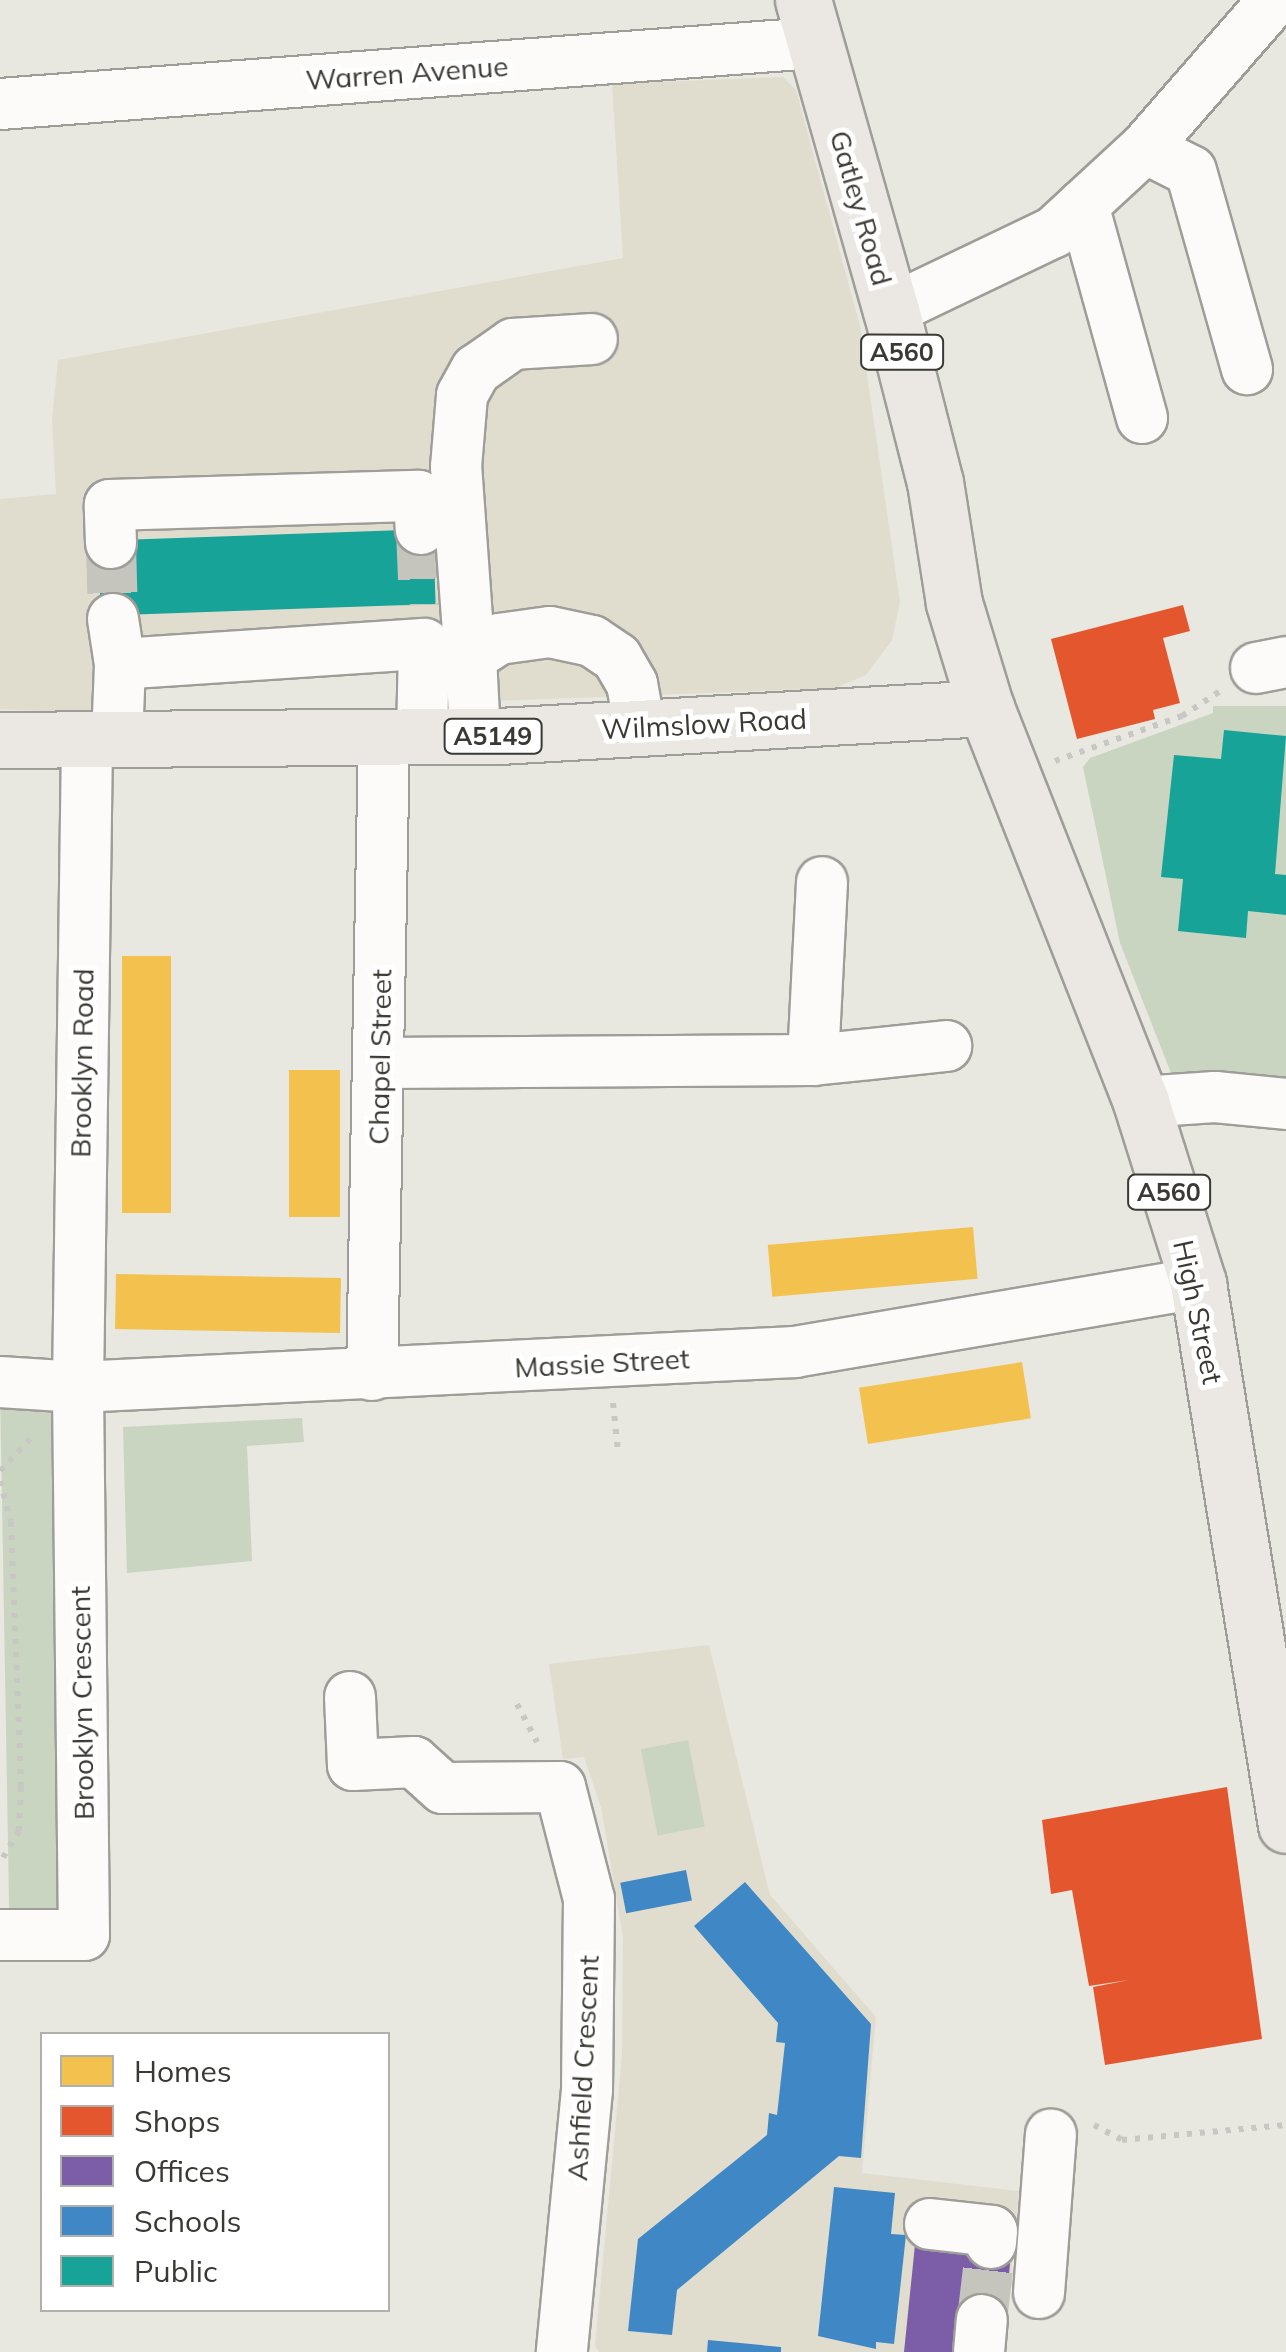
<!DOCTYPE html>
<html>
<head>
<meta charset="utf-8">
<style>
	body { margin:0 }
	#map { position:relative; width:1286px; height:2352px; overflow:hidden; background:#e8e7e0; font-family:Mulish,sans-serif }
	div>[style] { position:absolute }
	[style*='--x'] { left:calc(var(--x)*1px); top:calc(var(--y)*1px); width:calc(var(--w)*1px); rotate:calc(var(--a)*1deg) }
	.built>* { inset:0; background:#e0ddcf }
	.green>* { inset:0; background:#c9d5c1; transform-origin:0 0 }
	.homes>* { inset:0; background:#f2c14e; transform-origin:0 0 }
	.shops>* { inset:0; background:#e4572e }
	.offices>* { inset:0; background:#7b5ea7 }
	.schools>* { inset:0; background:#3f88c5; transform-origin:0 0 }
	.public>* { inset:0; background:#17a398; transform-origin:0 0 }
	.minor-tunnel>* { height:50px; margin-top:-25px; transform-origin:0; background:repeating-linear-gradient(90deg,#c5c4bd 0 50px,transparent 0 75px) }
	.path>* { height:6px; margin-top:-3px; transform-origin:0; background:repeating-linear-gradient(90deg,#c7c7c4 0 5px,transparent 0 13px) }
	.roads { filter:drop-shadow(2px 0 #9e9d98) drop-shadow(-2px 0 #9e9d98) drop-shadow(0 2px #9e9d98) drop-shadow(0 -2px #9e9d98) }
	.minor>* { height:50px; margin:-25px; padding:0 25px; transform-origin:25px; border-radius:25px; background:#fcfbfa }
	.major>* { height:55px; margin:-27.5px; padding:0 27.5px; transform-origin:27.5px; border-radius:27.5px; background:#ebe7e2 }
	span { translate:-50% -50%; white-space:nowrap; text-align:center; line-height:1.15; -webkit-text-stroke:10px #fff; paint-order:stroke }
	.shield-label span { padding:2px 8px; background:#fff; border:2px solid; border-radius:8px; -webkit-text-stroke-width:0 }
	.shield-label { font-size:25px; color:#3a3933; font-weight:700 }
	.street-label { font-size:28px; color:#3a3933 }
	.legend { position:absolute; left:40px; top:2032px; width:350px; height:280px; box-sizing:border-box; background:#fff; border:2px solid #b0b0ad; margin:0; padding:12px 18px; list-style:none; font-size:30px; color:#3a3933 }
	.legend li { display:flex; align-items:center; gap:20px; height:50px }
	.legend b { width:50px; border:2px solid #b0b0ad }
</style>
</head>
<body>
<div id="map">
	<div class="built">
		<div style="clip-path:polygon(783px 77px,796px 90px,860px 326px,900px 602px,892px 640px,866px 675px,835px 688px,440px 703px,438px 666px,101px 684px,102px 714px,0 709px,0 499px,56px 494px,52px 420px,58px 360px,623px 258px,612px 84px)"></div>
		<div style="clip-path:polygon(709px 1645px,770px 1895px,876px 2017px,862px 2173px,1019px 2191px,1004px 2352px,599px 2352px,595px 2346px,622px 2055px,623px 1937px,601px 1807px,584px 1757px,563px 1759px,549px 1664px)"></div>
	</div>
	<div class="green">
		<div style="clip-path:polygon(1213px 706px,1286px 706px,1286px 1081px,1171px 1073px,1120px 943px,1083px 767px,1090px 758px,1213px 713px)"></div>
		<div style="left:63px;top:1386px;width:530px;height:63px;rotate:89deg"></div>
		<div style="clip-path:polygon(302px 1418px,304px 1442px,247px 1446px,252px 1561px,127px 1573px,123px 1427px)"></div>
		<div style="left:688px;top:1740px;width:88px;height:48px;rotate:79deg"></div>
	</div>
	<div class="homes">
		<div style="left:122px;top:956px;width:49px;height:257px"></div>
		<div style="left:289px;top:1070px;width:51px;height:147px"></div>
		<div style="left:973px;top:1227px;width:52px;height:206px;rotate:85deg"></div>
		<div style="left:116px;top:1274px;width:225px;height:55px;rotate:1deg"></div>
		<div style="left:1022px;top:1362px;width:57px;height:165px;rotate:81deg"></div>
	</div>
	<div class="shops">
		<div style="clip-path:polygon(1183px 605px,1190px 631px,1163px 638px,1180px 703px,1153px 710px,1155px 719px,1077px 739px,1051px 639px)"></div>
		<div style="clip-path:polygon(1227px 1787px,1262px 2039px,1105px 2065px,1093px 1987px,1129px 1980px,1089px 1986px,1072px 1890px,1051px 1894px,1042px 1820px)"></div>
	</div>
	<div class="offices">
		<div style="clip-path:polygon(916px 2235px,1012px 2245px,1004px 2322px,955px 2352px,904px 2352px)"></div>
	</div>
	<div class="schools">
		<div style="left:686px;top:1870px;width:31px;height:67px;rotate:79deg"></div>
		<div style="clip-path:polygon(745px 1882px,871px 2024px,861px 2158px,839px 2156px,677px 2290px,672px 2335px,628px 2331px,638px 2239px,767px 2135px,769px 2113px,777px 2115px,785px 2043px,776px 2042px,778px 2023px,694px 1926px)"></div>
		<div style="clip-path:polygon(834px 2187px,895px 2193px,891px 2234px,906px 2235px,894px 2344px,876px 2342px,876px 2349px,818px 2336px)"></div>
		<div style="clip-path:polygon(708px 2340px,781px 2347px,781px 2352px,707px 2352px)"></div>
	</div>
	<div class="public">
		<div style="left:433px;top:529px;width:75px;height:335px;rotate:88deg"></div>
		<div style="clip-path:polygon(1224px 730px,1286px 736px,1275px 874px,1286px 875px,1286px 915px,1248px 911px,1246px 938px,1178px 931px,1183px 879px,1161px 877px,1174px 755px,1221px 759px)"></div>
	</div>
	<div class="minor-tunnel">
		<div style="--x:421;--y:529;--w:76;--a:87.7"></div>
		<div style="--x:111;--y:543;--w:76;--a:88.5"></div>
		<div style="--x:982;--y:2320;--w:78;--a:-83.3"></div>
	</div>
	<div class="path">
		<div style="--x:1055;--y:761;--w:135;--a:-19.5"></div>
		<div style="--x:1182;--y:716;--w:48;--a:-33"></div>
		<div style="--x:613;--y:1403;--w:48;--a:84.1"></div>
		<div style="--x:0;--y:1471;--w:48;--a:-46.7"></div>
		<div style="--x:0;--y:1481;--w:42;--a:75"></div>
		<div style="--x:11;--y:1522;--w:265;--a:87.8"></div>
		<div style="--x:21;--y:1787;--w:44;--a:92.6"></div>
		<div style="--x:19;--y:1831;--w:37;--a:121"></div>
		<div style="--x:517;--y:1704;--w:43;--a:62.2"></div>
		<div style="--x:1094;--y:2125;--w:32;--a:28"></div>
		<div style="--x:1122;--y:2140;--w:165;--a:-5.2"></div>
	</div>
	<div class="roads">
		<div class="minor">
			<div style="--x:0;--y:104;--w:815;--a:-4.29"></div>
			<div style="--x:1145;--y:148;--w:51;--a:26.6"></div>
			<div style="--x:1191;--y:171;--w:206;--a:74.2"></div>
			<div style="--x:1083;--y:205;--w:221;--a:74.5"></div>
			<div style="--x:891;--y:310;--w:181;--a:-25.6"></div>
			<div style="--x:1054;--y:232;--w:124;--a:-42.7"></div>
			<div style="--x:1145;--y:148;--w:196;--a:-48.9"></div>
			<div style="--x:111;--y:543;--w:38;--a:-92"></div>
			<div style="--x:110;--y:505;--w:309;--a:-1.7"></div>
			<div style="--x:419;--y:496;--w:33;--a:87"></div>
			<div style="--x:113;--y:619;--w:46;--a:81.2"></div>
			<div style="--x:470;--y:660;--w:194;--a:-94.1"></div>
			<div style="--x:456;--y:467;--w:72;--a:-85.2"></div>
			<div style="--x:462;--y:395;--w:29;--a:-61"></div>
			<div style="--x:476;--y:370;--w:45;--a:-35.1"></div>
			<div style="--x:513;--y:344;--w:79;--a:-3.6"></div>
			<div style="--x:1256;--y:668;--w:31;--a:-11"></div>
			<div style="--x:475;--y:736;--w:79;--a:-92.9"></div>
			<div style="--x:471;--y:657;--w:33;--a:-33"></div>
			<div style="--x:499;--y:639;--w:51;--a:-7.8"></div>
			<div style="--x:550;--y:632;--w:43;--a:12.1"></div>
			<div style="--x:592;--y:641;--w:30;--a:34"></div>
			<div style="--x:617;--y:658;--w:30;--a:60"></div>
			<div style="--x:632;--y:684;--w:45;--a:79.7"></div>
			<div style="--x:117;--y:740;--w:76;--a:-87.7"></div>
			<div style="--x:120;--y:664;--w:305;--a:-3.8"></div>
			<div style="--x:424;--y:644;--w:94;--a:91.2"></div>
			<div style="--x:813;--y:1060;--w:178;--a:-87.1"></div>
			<div style="--x:381;--y:1063;--w:432;--a:-0.4"></div>
			<div style="--x:813;--y:1060;--w:134;--a:-6"></div>
			<div style="--x:1141;--y:1102;--w:74;--a:-3.9"></div>
			<div style="--x:1215;--y:1097;--w:71;--a:5.6"></div>
			<div style="--x:372;--y:1375;--w:636;--a:-88.92"></div>
			<div style="--x:0;--y:1382;--w:78;--a:3.7"></div>
			<div style="--x:78;--y:1387;--w:718;--a:-2.79"></div>
			<div style="--x:795;--y:1352;--w:409;--a:-9.7"></div>
			<div style="--x:350;--y:1697;--w:68;--a:87.5"></div>
			<div style="--x:353;--y:1765;--w:61;--a:-2.8"></div>
			<div style="--x:414;--y:1762;--w:39;--a:42"></div>
			<div style="--x:443;--y:1788;--w:117;--a:-0.5"></div>
			<div style="--x:560;--y:1787;--w:116;--a:75.5"></div>
			<div style="--x:589;--y:1899;--w:191;--a:90.6"></div>
			<div style="--x:587;--y:2090;--w:263;--a:95.5"></div>
			<div style="--x:0;--y:1935;--w:84;--a:0"></div>
			<div style="--x:84;--y:1935;--w:548;--a:-90.63"></div>
			<div style="--x:78;--y:1387;--w:647;--a:-89.2"></div>
			<div style="--x:930;--y:2224;--w:62;--a:6.4"></div>
			<div style="--x:992;--y:2231;--w:12;--a:95"></div>
			<div style="--x:1039;--y:2293;--w:159;--a:-85.7"></div>
			<div style="--x:979;--y:2352;--w:32;--a:-85"></div>
		</div>
		<div class="major">
			<div style="--x:803;--y:0;--w:322;--a:74.2"></div>
			<div style="--x:891;--y:310;--w:178;--a:75.7"></div>
			<div style="--x:935;--y:482;--w:122;--a:81.1"></div>
			<div style="--x:954;--y:603;--w:110;--a:73.1"></div>
			<div style="--x:986;--y:708;--w:423;--a:68.5"></div>
			<div style="--x:1141;--y:1102;--w:190;--a:72.5"></div>
			<div style="--x:1198;--y:1283;--w:549;--a:80.78"></div>
			<div style="--x:0;--y:740;--w:499;--a:-0.5"></div>
			<div style="--x:499;--y:736;--w:488;--a:-3.3"></div>
		</div>
	</div>
	<div class="shield-label">
		<span style="left:902px;top:352px">A560</span>
		<span style="left:493px;top:736px">A5149</span>
		<span style="left:1169px;top:1192px">A560</span>
	</div>
	<div class="street-label">
		<span style="left:407px;top:73px;rotate:-4deg">Warren Avenue</span>
		<span style="left:861px;top:208px;rotate:74deg">Gatley Road</span>
		<span style="left:704px;top:724px;rotate:-3deg">Wilmslow Road</span>
		<span style="left:380px;top:1057px;rotate:-89deg">Chapel Street</span>
		<span style="left:82px;top:1063px;rotate:-89deg">Brooklyn Road</span>
		<span style="left:1198px;top:1312px;rotate:78deg">High Street</span>
		<span style="left:602px;top:1363px;rotate:-3deg">Massie Street</span>
		<span style="left:82px;top:1703px;rotate:-91deg">Brooklyn Crescent</span>
		<span style="left:583px;top:2068px;rotate:-87deg">Ashfield Crescent</span>
	</div>
	<ul class="legend">
	<li><b style="height:28px;background:#f2c14e"></b>Homes</li>
	<li><b style="height:28px;background:#e4572e"></b>Shops</li>
	<li><b style="height:28px;background:#7b5ea7"></b>Offices</li>
	<li><b style="height:28px;background:#3f88c5"></b>Schools</li>
	<li><b style="height:28px;background:#17a398"></b>Public</li>
	</ul>
</div>
</body>
</html>
